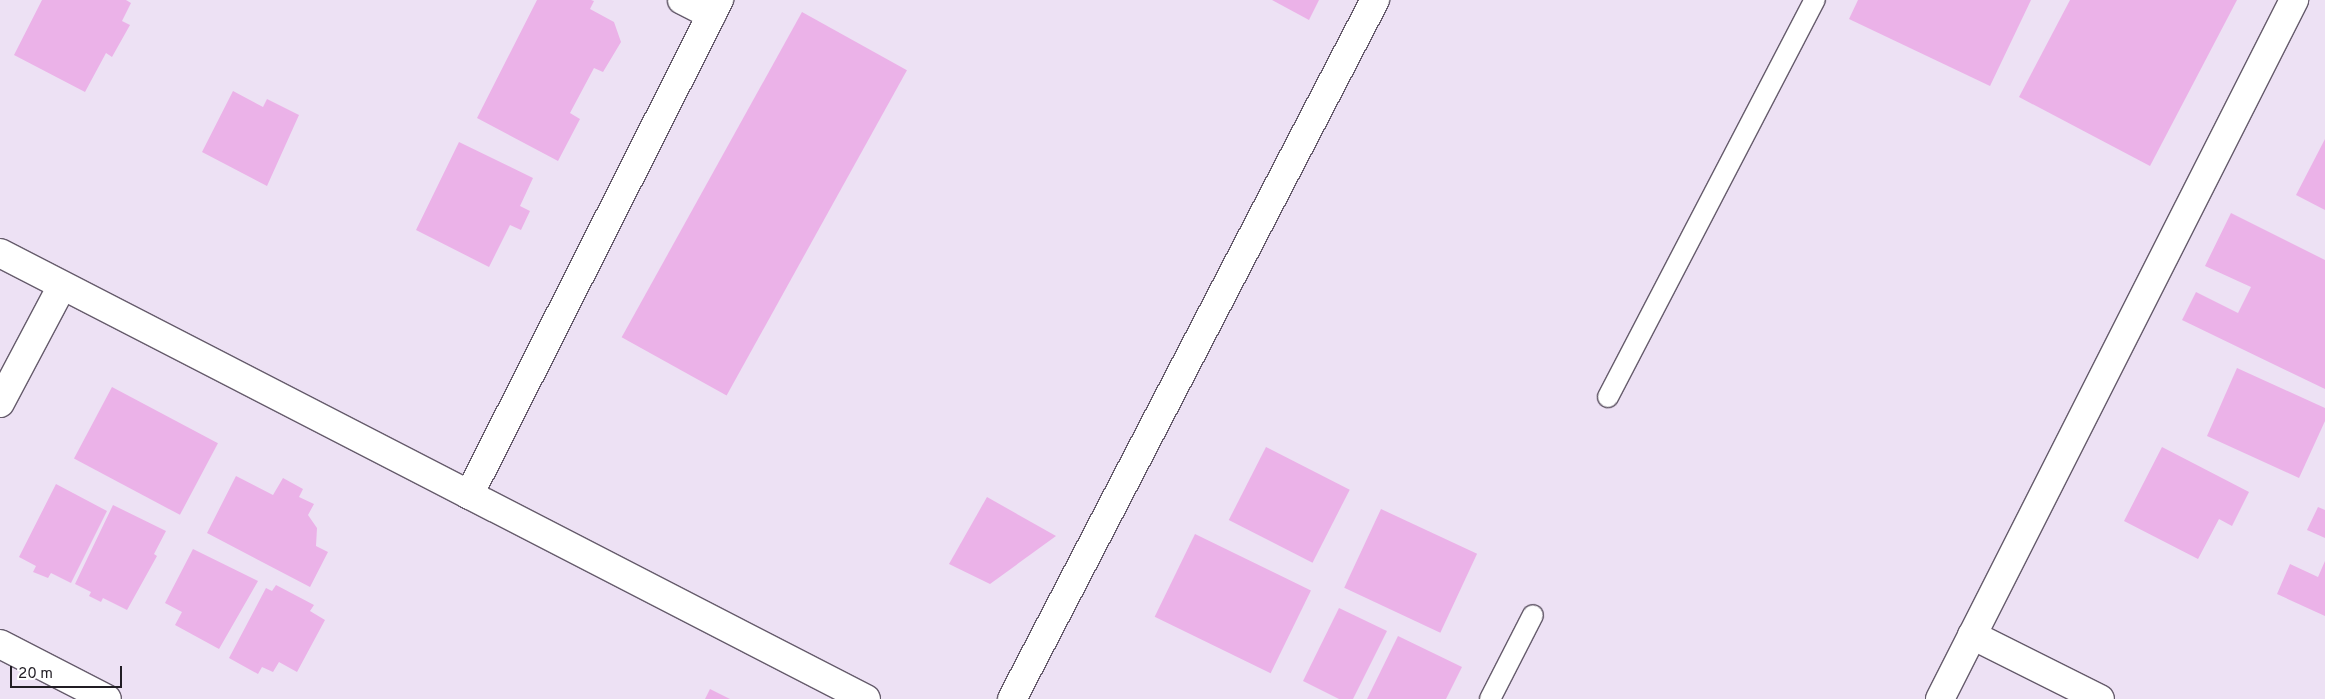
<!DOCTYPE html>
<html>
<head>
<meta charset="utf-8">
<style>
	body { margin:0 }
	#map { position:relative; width:2325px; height:699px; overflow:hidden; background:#ede1f4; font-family:Overpass,sans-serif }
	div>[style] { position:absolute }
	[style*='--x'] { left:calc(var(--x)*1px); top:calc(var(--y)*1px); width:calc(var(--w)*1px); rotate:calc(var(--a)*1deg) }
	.building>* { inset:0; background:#ebb2e8; transform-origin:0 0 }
	.roads { filter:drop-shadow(1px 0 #665c6c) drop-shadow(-1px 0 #665c6c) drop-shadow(0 1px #665c6c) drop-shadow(0 -1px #665c6c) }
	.service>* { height:20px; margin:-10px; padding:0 10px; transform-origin:10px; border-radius:10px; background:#fff }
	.minor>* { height:28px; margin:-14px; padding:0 14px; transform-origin:14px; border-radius:14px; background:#fff }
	span { translate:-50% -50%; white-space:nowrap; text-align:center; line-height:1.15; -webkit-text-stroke:4px #fff; paint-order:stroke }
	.scale { position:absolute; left:10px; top:666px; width:112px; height:22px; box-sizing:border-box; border:2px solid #211d24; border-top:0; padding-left:6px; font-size:15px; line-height:18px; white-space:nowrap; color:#211d24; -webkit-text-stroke:4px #fff; paint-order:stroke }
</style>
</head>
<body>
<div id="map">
	<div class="building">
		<div style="clip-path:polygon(42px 0,126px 0,131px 3px,122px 21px,130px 25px,112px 57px,106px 53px,85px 92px,14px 55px)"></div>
		<div style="clip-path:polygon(537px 0,591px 0,594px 1px,590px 9px,614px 22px,621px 42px,603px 72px,594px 68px,570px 113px,580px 119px,558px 161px,477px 118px)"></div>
		<div style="clip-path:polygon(1272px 0,1319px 0,1309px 20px)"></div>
		<div style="clip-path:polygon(1858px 0,2031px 0,1990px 86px,1849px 19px)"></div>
		<div style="clip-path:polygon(2070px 0,2237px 0,2150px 166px,2019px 97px)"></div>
		<div style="left:802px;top:12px;width:120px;height:372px;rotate:29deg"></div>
		<div style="clip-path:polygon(233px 91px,263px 107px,267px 99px,299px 115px,267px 186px,202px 152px)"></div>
		<div style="clip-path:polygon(2325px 139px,2325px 210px,2296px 195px)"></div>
		<div style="clip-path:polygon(459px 142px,533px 178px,520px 206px,530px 211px,521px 230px,510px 225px,489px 267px,416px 230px)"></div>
		<div style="clip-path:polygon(2231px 213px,2325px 260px,2325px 389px,2182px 320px,2196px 292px,2238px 313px,2251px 287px,2205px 266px)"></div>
		<div style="clip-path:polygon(2237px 368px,2325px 408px,2325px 421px,2299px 478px,2207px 436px)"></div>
		<div style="left:112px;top:387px;width:120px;height:81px;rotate:28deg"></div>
		<div style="left:1266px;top:447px;width:94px;height:82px;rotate:27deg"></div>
		<div style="clip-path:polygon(2162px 447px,2249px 492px,2232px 526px,2219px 519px,2198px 559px,2124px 521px)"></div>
		<div style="clip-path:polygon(236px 476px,273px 495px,283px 478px,303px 489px,299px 497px,314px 504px,308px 515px,317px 528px,316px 546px,328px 552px,310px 587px,207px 533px)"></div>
		<div style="clip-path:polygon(56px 484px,107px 511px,71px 583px,51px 573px,48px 578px,33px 572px,36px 566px,19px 557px)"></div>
		<div style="clip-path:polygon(987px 497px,1056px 536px,990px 584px,949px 564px)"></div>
		<div style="clip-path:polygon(113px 505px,166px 531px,154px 554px,157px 556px,127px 610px,103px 598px,101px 602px,89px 596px,91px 592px,75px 584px)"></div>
		<div style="clip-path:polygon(2318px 507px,2325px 510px,2325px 538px,2307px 530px)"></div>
		<div style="left:1381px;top:509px;width:106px;height:87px;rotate:25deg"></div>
		<div style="left:1195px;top:534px;width:129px;height:92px;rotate:26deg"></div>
		<div style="clip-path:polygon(193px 549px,258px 581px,219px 649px,175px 625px,182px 612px,165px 603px)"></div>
		<div style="clip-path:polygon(2325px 561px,2325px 616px,2277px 594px,2290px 564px,2318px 577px)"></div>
		<div style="clip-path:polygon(276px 585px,314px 605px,310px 611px,325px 620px,297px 672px,279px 662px,273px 672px,262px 667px,258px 674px,229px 658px,266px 588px,272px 591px)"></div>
		<div style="clip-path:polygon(1339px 608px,1387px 631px,1353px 699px,1339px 699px,1303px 681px)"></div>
		<div style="clip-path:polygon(1398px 636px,1462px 667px,1446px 699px,1367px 699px)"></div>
		<div style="clip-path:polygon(710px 689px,730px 699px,705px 699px)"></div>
	</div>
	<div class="roads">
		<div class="service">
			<div style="--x:1608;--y:397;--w:448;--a:-62.5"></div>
			<div style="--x:1490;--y:699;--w:94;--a:-62.9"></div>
		</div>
		<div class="minor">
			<div style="--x:682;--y:0;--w:33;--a:27"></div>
			<div style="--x:0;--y:253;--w:974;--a:27.25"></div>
			<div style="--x:0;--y:403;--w:132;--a:-62.1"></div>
			<div style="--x:469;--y:495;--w:555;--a:-63.2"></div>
			<div style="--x:1972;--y:635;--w:143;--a:26.6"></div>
			<div style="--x:0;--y:644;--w:120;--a:27.2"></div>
			<div style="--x:1012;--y:699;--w:788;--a:-62.56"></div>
			<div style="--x:1940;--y:699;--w:784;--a:-63.14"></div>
		</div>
	</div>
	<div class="scale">20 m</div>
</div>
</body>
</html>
